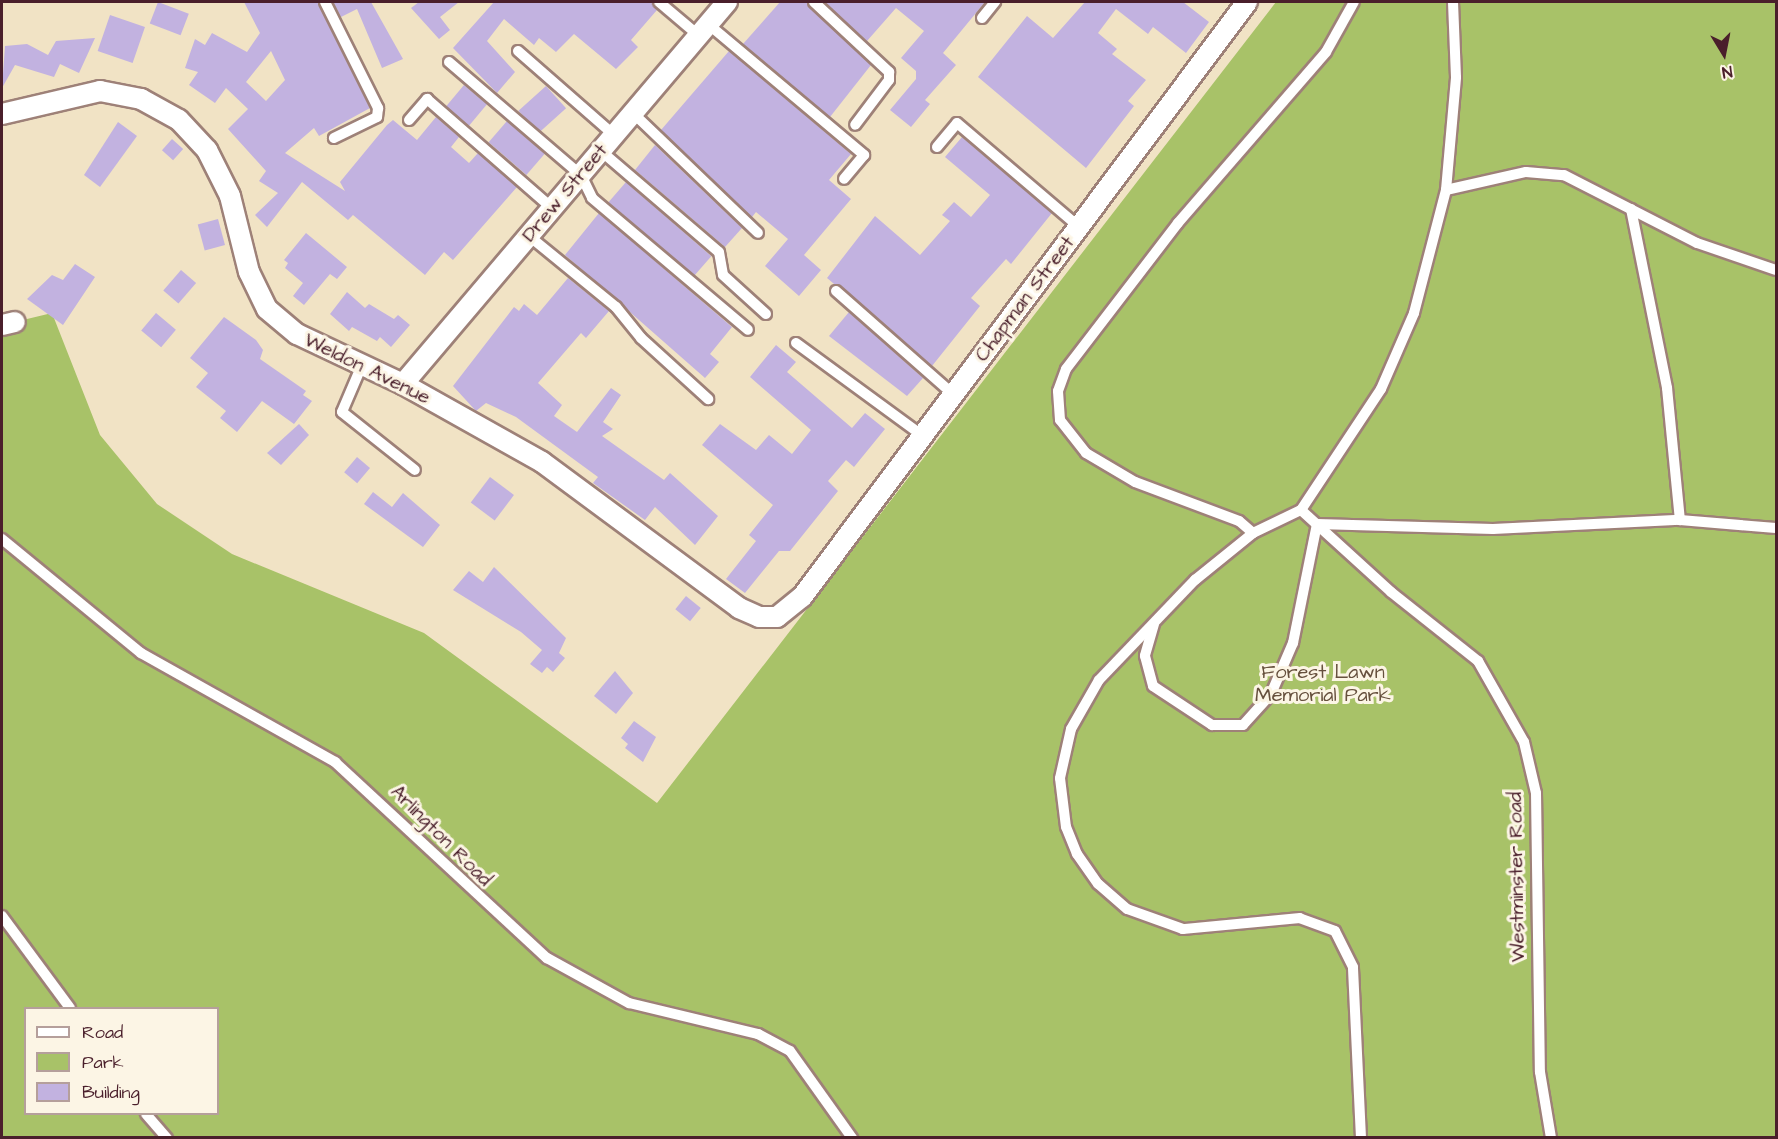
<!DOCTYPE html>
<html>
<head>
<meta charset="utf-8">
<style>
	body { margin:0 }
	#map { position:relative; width:1778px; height:1139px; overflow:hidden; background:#f1e3c5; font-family:"Architects Daughter",sans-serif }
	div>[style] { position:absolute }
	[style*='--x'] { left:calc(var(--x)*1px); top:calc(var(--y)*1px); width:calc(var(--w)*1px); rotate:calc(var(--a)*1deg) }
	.green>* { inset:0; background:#a8c268 }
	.building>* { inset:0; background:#c2b2e0; transform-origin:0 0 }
	.roads { filter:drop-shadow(2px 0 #9e8178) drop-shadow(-2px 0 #9e8178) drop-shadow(0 2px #9e8178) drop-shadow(0 -2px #9e8178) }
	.service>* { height:10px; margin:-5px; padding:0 5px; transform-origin:5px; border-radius:5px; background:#fff }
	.minor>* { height:20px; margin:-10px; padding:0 10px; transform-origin:10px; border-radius:10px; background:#fff }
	span { translate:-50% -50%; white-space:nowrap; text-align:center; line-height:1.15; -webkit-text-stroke:6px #fcf5e5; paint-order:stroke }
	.street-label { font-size:20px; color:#4a1f2b }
	.park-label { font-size:20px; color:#66503d }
	.frame { position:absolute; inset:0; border:3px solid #4a1f2b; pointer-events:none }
	.legend { position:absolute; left:24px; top:1007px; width:195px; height:108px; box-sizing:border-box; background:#fcf5e5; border:2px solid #b59f9b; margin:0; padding:8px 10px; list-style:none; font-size:18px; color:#4a1f2b }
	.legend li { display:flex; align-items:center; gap:12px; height:30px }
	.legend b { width:30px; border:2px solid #b59f9b }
	.north { position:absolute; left:1694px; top:24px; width:60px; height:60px; -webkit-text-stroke:4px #fcf5e5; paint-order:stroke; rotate:170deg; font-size:16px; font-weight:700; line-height:24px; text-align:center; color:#4a1f2b }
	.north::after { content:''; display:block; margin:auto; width:21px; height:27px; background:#4a1f2b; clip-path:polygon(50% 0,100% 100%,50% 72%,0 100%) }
</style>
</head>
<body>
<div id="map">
	<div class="green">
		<div style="clip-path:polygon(evenodd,1276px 2px,1776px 2px,1776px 1137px,2px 1137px,2px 325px,52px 313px,100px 435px,157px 504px,232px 554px,424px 633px,657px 803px,1276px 2px,26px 1008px,218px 1008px,218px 1114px,26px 1114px,26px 1008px)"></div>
	</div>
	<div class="building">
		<div style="left:158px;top:2px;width:33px;height:23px;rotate:21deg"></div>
		<div style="clip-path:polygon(evenodd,244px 2px,318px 2px,370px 108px,319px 136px,314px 128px,285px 153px,345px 191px,340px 182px,387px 125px,393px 120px,417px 140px,436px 117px,459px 137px,451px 147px,469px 163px,478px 153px,517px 187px,453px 260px,444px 252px,425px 275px,353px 215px,348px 220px,302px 182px,267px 227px,255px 215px,278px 193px,259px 181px,266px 171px,228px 129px,248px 109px,226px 88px,215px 103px,189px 85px,198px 72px,185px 68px,195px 39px,205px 45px,212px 33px,247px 52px,260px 33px,244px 2px,271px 51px,285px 80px,266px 101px,246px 82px,271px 51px)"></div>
		<div style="clip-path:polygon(333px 2px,371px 2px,403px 59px,382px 68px,357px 9px,341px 17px)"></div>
		<div style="clip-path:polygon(419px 2px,459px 2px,440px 17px,450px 30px,439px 39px,411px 8px)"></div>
		<div style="clip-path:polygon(494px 2px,652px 2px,657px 10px,631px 40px,638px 47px,616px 69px,574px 34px,556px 52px,539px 38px,534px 45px,504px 19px,487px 41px,515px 72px,497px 93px,453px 48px)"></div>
		<div style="clip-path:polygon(780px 2px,807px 2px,871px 65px,830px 117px,743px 44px)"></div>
		<div style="clip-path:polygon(824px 2px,985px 2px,943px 53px,956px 65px,925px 100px,930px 104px,911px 127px,890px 110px,916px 79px,916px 71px,901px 58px,924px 31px,896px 8px,867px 41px)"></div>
		<div style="clip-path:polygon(1085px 2px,1183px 2px,1209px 22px,1186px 53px,1153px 27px,1148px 34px,1116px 9px,1098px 33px,1117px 49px,1112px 54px,1146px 80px,1128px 101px,1134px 106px,1086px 168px,978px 77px,1027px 16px,1053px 38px)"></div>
		<div style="left:110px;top:15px;width:37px;height:38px;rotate:19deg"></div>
		<div style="clip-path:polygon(95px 38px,79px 73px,60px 64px,54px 77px,15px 65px,2px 88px,5px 46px,27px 44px,48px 55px,56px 41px)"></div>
		<div style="clip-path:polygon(729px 51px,851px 154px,829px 180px,851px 199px,804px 255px,821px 270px,799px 296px,765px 266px,788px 239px,756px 212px,752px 217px,661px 130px)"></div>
		<div style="left:464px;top:85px;width:30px;height:28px;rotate:40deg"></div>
		<div style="left:546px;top:86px;width:30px;height:37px;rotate:48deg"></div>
		<div style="left:507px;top:121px;width:50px;height:28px;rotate:41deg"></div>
		<div style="clip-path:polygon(118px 122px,137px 136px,100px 187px,84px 175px)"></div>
		<div style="clip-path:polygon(962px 137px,1052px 213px,1011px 264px,1006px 259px,971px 298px,980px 306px,932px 366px,827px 278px,875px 216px,920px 255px,950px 221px,942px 215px,954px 202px,971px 217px,990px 195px,945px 157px)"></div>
		<div style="left:172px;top:139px;width:15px;height:15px;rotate:42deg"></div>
		<div style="clip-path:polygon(655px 145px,742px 228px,725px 247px,635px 170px)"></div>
		<div style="left:626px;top:182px;width:113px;height:27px;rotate:41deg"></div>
		<div style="clip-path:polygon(599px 213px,732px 327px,710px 354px,719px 362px,705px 378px,565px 255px)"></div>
		<div style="left:218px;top:219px;width:27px;height:21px;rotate:75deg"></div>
		<div style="clip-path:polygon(306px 233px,347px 267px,337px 279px,330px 274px,304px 305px,293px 296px,303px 283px,285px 268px,288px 263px,284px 260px)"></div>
		<div style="clip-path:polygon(75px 264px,95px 277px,63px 325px,27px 299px,52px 275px,63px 280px)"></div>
		<div style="left:181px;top:270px;width:20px;height:27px;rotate:41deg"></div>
		<div style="clip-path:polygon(568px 278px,609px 311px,586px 338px,581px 333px,538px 383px,562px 405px,554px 416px,577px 432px,611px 388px,621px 395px,603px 422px,613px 429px,602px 436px,664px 480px,670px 473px,718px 516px,695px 545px,655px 507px,645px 520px,593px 483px,598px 477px,516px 417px,486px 403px,476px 411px,453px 386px,514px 307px,519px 311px,524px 304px,537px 315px)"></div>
		<div style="clip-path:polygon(347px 292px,365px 308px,369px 304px,394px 319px,398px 315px,410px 325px,391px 347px,380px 337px,377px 341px,352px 327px,349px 331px,330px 314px)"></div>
		<div style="clip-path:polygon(849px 312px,923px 378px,907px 396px,829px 336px)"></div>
		<div style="left:156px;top:313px;width:26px;height:23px;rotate:40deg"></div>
		<div style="clip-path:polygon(224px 317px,256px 340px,263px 350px,260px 359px,306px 391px,303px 395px,312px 401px,294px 424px,262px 401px,237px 432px,220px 418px,226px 411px,196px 387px,208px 373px,190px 358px)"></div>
		<div style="clip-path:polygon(776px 345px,796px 362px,787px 372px,852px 428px,865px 413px,885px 429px,854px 467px,846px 460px,828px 481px,838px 491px,790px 551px,779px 551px,745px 593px,726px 579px,756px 541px,749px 535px,773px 505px,702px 445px,720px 424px,756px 450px,769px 435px,792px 454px,811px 430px,750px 377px)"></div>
		<div style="clip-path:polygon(299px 424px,309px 435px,281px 465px,267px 453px)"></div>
		<div style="left:357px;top:457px;width:17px;height:20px;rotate:40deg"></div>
		<div style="left:490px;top:477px;width:30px;height:32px;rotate:37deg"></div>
		<div style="clip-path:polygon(373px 492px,392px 507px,403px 493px,440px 525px,423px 547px,364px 504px)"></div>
		<div style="clip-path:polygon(494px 567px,566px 638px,559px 653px,565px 658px,553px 672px,547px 667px,542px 673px,530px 664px,542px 650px,521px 632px,453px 590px,469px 571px,483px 582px)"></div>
		<div style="left:686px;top:596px;width:19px;height:17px;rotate:39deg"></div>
		<div style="clip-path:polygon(615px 671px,633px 693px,616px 714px,594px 696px)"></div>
		<div style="clip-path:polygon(634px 721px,656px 737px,643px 762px,625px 748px,628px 744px,621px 738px)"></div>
	</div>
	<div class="roads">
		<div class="service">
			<div style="--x:325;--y:2;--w:119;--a:63.4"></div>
			<div style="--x:378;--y:108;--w:9;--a:96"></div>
			<div style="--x:377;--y:117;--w:48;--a:154"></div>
			<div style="--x:659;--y:2;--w:51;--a:40.2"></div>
			<div style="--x:814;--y:2;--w:103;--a:43"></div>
			<div style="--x:889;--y:72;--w:8;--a:90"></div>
			<div style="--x:889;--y:80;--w:56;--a:127.1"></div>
			<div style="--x:982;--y:18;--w:21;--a:-51"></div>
			<div style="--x:708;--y:24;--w:204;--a:40"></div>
			<div style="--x:864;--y:155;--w:31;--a:130"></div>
			<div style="--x:518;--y:51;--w:128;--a:41.2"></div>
			<div style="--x:449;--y:62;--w:174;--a:40.6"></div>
			<div style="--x:581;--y:175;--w:25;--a:64"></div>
			<div style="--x:592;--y:198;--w:204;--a:40.2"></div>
			<div style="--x:633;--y:113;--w:173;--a:43.8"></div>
			<div style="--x:409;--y:120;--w:28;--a:-49"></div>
			<div style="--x:427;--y:99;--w:166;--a:41.1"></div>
			<div style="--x:937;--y:147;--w:31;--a:-50"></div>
			<div style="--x:957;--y:123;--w:160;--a:40.4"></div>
			<div style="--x:601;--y:151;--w:155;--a:40.6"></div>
			<div style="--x:719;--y:252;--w:23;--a:80"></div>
			<div style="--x:723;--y:275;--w:58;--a:42.2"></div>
			<div style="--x:1446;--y:190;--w:82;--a:-12.7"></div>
			<div style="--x:1526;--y:172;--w:38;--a:5"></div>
			<div style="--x:1564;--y:175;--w:149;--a:27.1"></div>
			<div style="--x:1697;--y:243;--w:83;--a:18.9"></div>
			<div style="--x:1631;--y:209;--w:183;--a:78.6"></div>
			<div style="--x:1667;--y:388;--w:133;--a:84.4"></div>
			<div style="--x:529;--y:236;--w:112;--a:39.2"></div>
			<div style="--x:616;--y:307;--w:40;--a:51"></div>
			<div style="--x:641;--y:338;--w:91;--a:42.3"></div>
			<div style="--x:836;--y:291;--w:157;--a:41.4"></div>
			<div style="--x:796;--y:343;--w:157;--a:36.2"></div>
			<div style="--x:362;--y:365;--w:51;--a:113.1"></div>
			<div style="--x:342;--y:412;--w:93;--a:38.5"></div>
			<div style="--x:1301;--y:510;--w:122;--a:42.3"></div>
			<div style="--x:1391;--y:592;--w:111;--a:38.4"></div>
			<div style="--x:1478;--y:661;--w:93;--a:60.4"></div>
			<div style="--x:1524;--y:742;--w:52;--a:76.8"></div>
			<div style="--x:1536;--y:793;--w:279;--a:89.2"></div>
			<div style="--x:1540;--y:1072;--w:67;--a:80.5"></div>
			<div style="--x:1317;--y:524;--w:176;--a:1.6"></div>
			<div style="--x:1493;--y:529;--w:187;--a:-2.8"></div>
			<div style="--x:1680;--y:520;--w:96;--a:4.8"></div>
			<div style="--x:1253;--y:533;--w:18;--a:-139"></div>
			<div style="--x:1239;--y:521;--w:111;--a:-159.4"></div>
			<div style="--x:1135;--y:482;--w:57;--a:-149.4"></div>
			<div style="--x:1086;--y:453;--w:42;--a:-128.2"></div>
			<div style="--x:1060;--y:420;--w:29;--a:-94"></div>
			<div style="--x:1058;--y:391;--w:23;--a:-70"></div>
			<div style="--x:1066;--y:369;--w:184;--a:-52.5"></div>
			<div style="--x:1178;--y:223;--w:226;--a:-49.1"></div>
			<div style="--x:1326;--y:52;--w:57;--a:-60.8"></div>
			<div style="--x:2;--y:539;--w:180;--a:39.4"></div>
			<div style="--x:141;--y:653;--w:223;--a:29.3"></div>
			<div style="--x:335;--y:762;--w:289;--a:42.8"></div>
			<div style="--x:547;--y:958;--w:94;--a:28.8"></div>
			<div style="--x:629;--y:1003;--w:133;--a:13.5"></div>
			<div style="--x:758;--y:1034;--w:36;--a:28"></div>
			<div style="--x:790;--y:1051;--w:107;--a:54.5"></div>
			<div style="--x:1154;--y:624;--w:33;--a:106"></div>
			<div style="--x:1145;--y:656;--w:31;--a:75"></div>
			<div style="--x:1153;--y:686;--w:71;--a:33.5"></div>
			<div style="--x:1212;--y:725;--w:31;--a:0"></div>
			<div style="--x:1243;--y:725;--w:42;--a:-47.9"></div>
			<div style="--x:1271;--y:694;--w:56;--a:-66.7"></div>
			<div style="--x:1293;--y:643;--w:121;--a:-78.6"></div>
			<div style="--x:2;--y:916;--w:114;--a:53.5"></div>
			<div style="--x:146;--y:1114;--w:32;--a:49"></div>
			<div style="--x:1361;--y:1138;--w:171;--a:-92.7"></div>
			<div style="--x:1353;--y:967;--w:40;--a:-116.6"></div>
			<div style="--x:1335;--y:931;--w:37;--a:-160"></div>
			<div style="--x:1300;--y:918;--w:118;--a:174.6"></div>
			<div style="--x:1183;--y:929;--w:59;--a:-160.3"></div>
			<div style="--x:1127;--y:909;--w:38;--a:-139"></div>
			<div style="--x:1098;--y:884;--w:37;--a:-125"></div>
			<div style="--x:1077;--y:854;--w:29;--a:-112"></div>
			<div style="--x:1066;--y:827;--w:49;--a:-97"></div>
			<div style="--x:1060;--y:778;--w:50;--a:-77.3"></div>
			<div style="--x:1071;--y:729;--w:56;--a:-60.3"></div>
			<div style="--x:1099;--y:680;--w:139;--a:-46.2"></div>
			<div style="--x:1195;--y:580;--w:75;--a:-39"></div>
			<div style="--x:1253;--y:533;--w:53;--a:-25.6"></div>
			<div style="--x:1301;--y:510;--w:145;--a:-56.5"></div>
			<div style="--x:1381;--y:389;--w:83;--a:-66.5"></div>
			<div style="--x:1414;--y:313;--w:127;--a:-75.4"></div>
			<div style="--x:1446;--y:190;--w:113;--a:-84.9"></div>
			<div style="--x:1456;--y:77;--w:75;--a:-92.3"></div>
		</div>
		<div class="minor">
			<div style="--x:2;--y:114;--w:101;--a:-13.2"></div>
			<div style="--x:100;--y:91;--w:42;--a:11"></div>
			<div style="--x:141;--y:99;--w:43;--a:28.9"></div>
			<div style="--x:179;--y:120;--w:41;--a:47"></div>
			<div style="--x:207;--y:150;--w:51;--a:63.4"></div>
			<div style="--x:230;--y:196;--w:78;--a:76"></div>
			<div style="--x:249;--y:272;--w:41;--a:64.1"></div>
			<div style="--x:267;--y:309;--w:39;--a:40"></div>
			<div style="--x:297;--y:334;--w:117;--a:25.3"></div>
			<div style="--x:403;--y:384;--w:159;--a:29.3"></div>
			<div style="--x:542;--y:462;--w:245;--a:36.5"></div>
			<div style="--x:739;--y:608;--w:22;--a:24"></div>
			<div style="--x:759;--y:617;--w:18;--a:0"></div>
			<div style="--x:777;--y:617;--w:32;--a:-39"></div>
			<div style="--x:802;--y:597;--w:743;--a:-53.21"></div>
			<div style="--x:2;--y:325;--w:13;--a:-13"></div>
			<div style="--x:403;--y:384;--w:501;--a:-49.7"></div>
		</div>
	</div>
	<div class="street-label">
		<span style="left:565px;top:193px;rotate:-50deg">Drew Street</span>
		<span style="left:1025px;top:299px;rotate:-53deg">Chapman Street</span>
		<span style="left:367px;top:369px;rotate:26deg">Weldon Avenue</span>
		<span style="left:441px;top:836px;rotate:45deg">Arlington Road</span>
		<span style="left:1517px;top:877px;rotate:-91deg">Westminster Road</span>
	</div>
	<div class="park-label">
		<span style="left:1323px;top:684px">Forest Lawn<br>Memorial Park</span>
	</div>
	<div class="frame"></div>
	<ul class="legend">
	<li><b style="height:8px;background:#fff"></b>Road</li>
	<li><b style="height:16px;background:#a8c268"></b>Park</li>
	<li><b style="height:16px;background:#c2b2e0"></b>Building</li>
	</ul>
	<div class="north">N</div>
</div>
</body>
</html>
